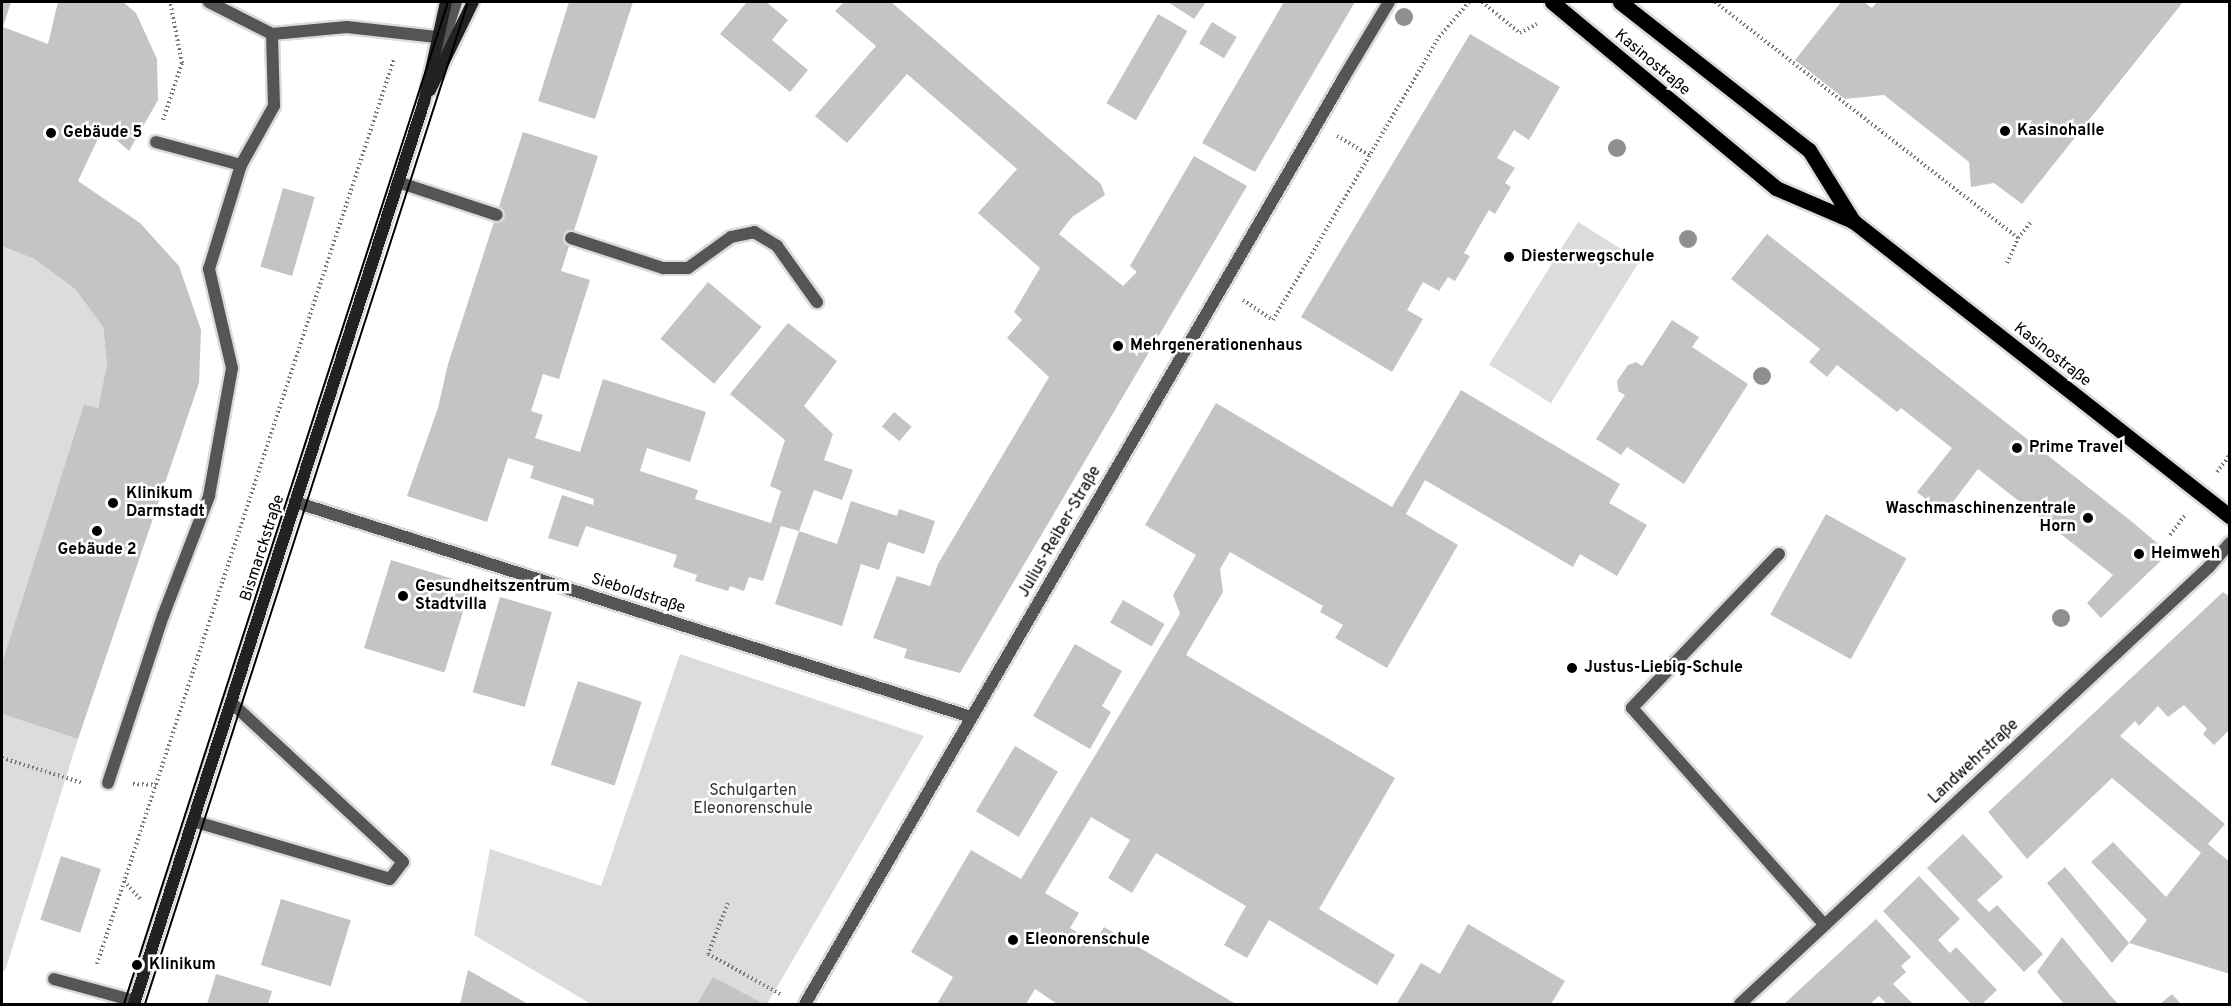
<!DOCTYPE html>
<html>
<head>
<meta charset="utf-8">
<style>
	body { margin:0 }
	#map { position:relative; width:2231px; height:1006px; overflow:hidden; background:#fff; font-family:Overpass,sans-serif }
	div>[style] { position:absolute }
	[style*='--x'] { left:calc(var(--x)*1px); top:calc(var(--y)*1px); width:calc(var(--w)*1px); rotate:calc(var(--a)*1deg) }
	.green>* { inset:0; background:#dcdcdc; transform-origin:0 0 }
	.building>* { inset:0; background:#c4c4c4; transform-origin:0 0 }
	.path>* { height:4px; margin-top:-2px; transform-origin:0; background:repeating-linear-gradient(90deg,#777 0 1.5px,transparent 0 4.5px) }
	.roads { filter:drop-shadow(2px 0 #dbdbdb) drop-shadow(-2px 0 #dbdbdb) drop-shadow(0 2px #dbdbdb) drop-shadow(0 -2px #dbdbdb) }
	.lane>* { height:12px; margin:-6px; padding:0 6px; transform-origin:6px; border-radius:6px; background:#555 }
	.street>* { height:12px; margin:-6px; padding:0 6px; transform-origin:6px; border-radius:6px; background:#555 }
	.secondary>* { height:12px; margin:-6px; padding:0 6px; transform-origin:6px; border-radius:6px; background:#222 }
	.primary>* { height:15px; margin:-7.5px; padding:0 7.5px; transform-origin:7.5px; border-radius:7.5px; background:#000 }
	.tram>* { height:1.5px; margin:-0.75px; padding:0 0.75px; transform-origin:0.75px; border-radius:0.75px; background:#000 }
	.trees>* { width:18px; height:18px; margin:-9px; border-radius:50%; background:#8f8f8f }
	.dots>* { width:16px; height:16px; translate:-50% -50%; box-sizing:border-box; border:3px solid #fff; border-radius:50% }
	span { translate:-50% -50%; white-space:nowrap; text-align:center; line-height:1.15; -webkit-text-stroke:5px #fff; paint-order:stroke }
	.street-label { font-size:16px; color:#000 }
	.poi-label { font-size:16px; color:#000; font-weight:700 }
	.left { translate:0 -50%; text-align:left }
	.right { translate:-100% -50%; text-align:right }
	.park-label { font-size:16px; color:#333 }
	.frame { position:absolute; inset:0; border:3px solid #000; pointer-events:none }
</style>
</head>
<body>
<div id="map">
	<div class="green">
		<div style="left:1578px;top:222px;width:73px;height:168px;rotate:32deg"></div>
		<div style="clip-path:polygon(2px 246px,34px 259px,75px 289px,103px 327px,107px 364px,98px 408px,84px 404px,2px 663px)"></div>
		<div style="clip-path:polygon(680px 654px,924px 736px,767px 1004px,591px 1004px,474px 935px,490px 849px,601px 886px)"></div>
		<div style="clip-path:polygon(2px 714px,78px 739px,5px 971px,2px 970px)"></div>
	</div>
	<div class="building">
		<div style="clip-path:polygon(2px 2px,11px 2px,3px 27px,48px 44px,58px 2px,123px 2px,136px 13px,157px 59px,158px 100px,129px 151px,103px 128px,78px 181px,140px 223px,179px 266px,201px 330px,199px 383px,78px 739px,2px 714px,2px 663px,84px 404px,98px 408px,107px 364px,103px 327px,75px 289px,34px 259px,2px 246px)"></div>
		<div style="clip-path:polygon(569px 2px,633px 2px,595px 119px,538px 101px)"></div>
		<div style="clip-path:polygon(747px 2px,766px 2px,788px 20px,772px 40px,808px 70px,790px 92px,720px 34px)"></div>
		<div style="clip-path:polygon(844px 2px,891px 2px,1101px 184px,1105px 195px,1072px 217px,1059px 234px,1123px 286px,1137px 272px,1130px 266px,1194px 156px,1247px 186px,960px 673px,904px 658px,907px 649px,873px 638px,897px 576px,930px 586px,938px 564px,1049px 377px,1007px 338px,1022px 320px,1014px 312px,1040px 268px,978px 213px,1017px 169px,907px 74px,847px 143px,815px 116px,876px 46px,835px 11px)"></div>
		<div style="clip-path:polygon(1168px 2px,1206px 2px,1194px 19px)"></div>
		<div style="clip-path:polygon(1284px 2px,1355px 2px,1255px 172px,1202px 143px)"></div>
		<div style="clip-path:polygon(1841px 2px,1864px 2px,1872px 8px,1877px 2px,2183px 2px,2022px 204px,1994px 183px,1971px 187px,1969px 162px,1884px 95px,1845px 99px,1795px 60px)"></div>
		<div style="left:1158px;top:14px;width:34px;height:103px;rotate:30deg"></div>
		<div style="left:1212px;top:22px;width:29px;height:25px;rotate:31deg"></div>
		<div style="clip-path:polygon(1470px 34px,1560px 87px,1529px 140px,1514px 130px,1497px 158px,1515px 168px,1505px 183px,1511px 187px,1495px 214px,1489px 210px,1464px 253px,1470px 256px,1455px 281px,1448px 277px,1439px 291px,1423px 282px,1407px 310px,1423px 319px,1392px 372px,1301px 317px)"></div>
		<div style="clip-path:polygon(523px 132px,598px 156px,561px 271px,590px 280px,559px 379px,543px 374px,531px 411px,543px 415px,535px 438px,580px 452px,603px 379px,706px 412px,690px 462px,647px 448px,640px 471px,698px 490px,695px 499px,771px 523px,781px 491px,770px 486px,785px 440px,730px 394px,788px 323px,837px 361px,804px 406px,833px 434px,824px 460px,853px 470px,842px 500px,814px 490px,799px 531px,781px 526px,763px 581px,749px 577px,744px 591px,730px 586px,728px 591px,695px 581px,697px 575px,673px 567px,677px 555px,586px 526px,578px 547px,548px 538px,562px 495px,593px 505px,594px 499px,530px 478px,534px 466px,508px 458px,487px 522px,407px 496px,438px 408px,448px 364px)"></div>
		<div style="left:283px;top:188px;width:33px;height:82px;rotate:16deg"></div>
		<div style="clip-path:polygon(1767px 234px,2131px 521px,2169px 553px,2101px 618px,2087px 603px,2113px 575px,1978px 469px,1944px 514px,1917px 492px,1952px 448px,1901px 408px,1897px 412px,1837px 365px,1827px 377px,1809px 362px,1820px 349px,1731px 279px)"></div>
		<div style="left:708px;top:282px;width:70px;height:74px;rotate:40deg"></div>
		<div style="clip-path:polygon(1672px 320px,1699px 337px,1692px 347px,1748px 384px,1684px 484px,1627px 447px,1621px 455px,1596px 439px,1625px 395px,1618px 391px,1617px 381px,1628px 365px,1636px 362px,1642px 366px)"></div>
		<div style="clip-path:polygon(1461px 390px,1620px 484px,1609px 503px,1647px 525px,1617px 576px,1580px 554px,1573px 567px,1425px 480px,1406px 514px,1458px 545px,1387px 668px,1335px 638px,1343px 625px,1320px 612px,1323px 606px,1230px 552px,1220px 569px,1223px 592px,1186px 655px,1395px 778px,1319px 909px,1395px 955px,1377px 985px,1269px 920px,1247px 958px,1224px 945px,1246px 906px,1156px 853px,1132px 893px,1108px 878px,1130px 840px,1091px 817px,1045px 893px,1079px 913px,1070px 928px,1095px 942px,1104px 927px,1236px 1004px,1057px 1004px,1035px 989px,1026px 1004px,937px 1004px,953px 977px,911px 952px,971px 850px,1021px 879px,1180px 614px,1173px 595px,1196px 555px,1145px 525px,1216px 403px,1392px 507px)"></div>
		<div style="left:894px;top:412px;width:23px;height:19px;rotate:40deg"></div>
		<div style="clip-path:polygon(851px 501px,897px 516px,899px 509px,935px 521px,924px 554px,888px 542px,879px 570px,861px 564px,842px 626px,775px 604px,799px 531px,837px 544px)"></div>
		<div style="left:1826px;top:514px;width:92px;height:115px;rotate:29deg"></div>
		<div style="left:391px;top:560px;width:84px;height:92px;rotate:17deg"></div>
		<div style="clip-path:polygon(2223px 592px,2230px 597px,2230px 729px,2214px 745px,2203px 734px,2207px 729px,2184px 705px,2168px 717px,2158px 706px,2139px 726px,2135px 721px,2120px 736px,2225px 824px,2208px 844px,2230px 862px,2230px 974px,2129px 943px,2112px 963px,2047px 883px,2065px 867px,2129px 943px,2147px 920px,2091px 862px,2113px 842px,2166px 897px,2201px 853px,2112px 778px,2027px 859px,1988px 812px)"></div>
		<div style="left:500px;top:597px;width:54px;height:99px;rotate:16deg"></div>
		<div style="left:1123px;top:600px;width:48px;height:26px;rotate:30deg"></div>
		<div style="clip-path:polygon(1075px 644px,1122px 671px,1102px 706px,1111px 712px,1090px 749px,1033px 716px)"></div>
		<div style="left:578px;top:681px;width:67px;height:88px;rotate:18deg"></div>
		<div style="left:1015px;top:746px;width:50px;height:76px;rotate:31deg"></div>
		<div style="clip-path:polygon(1963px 834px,2003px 877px,1977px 900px,1989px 912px,1997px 905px,2043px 954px,2024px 972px,1927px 868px)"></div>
		<div style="left:61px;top:856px;width:42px;height:67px;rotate:18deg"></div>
		<div style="clip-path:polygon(1919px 876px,1960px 919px,1938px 940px,1950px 953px,1956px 947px,1997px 990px,1982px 1004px,1971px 1004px,1883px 911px)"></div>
		<div style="left:281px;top:899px;width:73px;height:69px;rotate:17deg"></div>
		<div style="clip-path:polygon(1876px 919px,1911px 957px,1901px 966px,1906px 972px,1893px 984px,1913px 1004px,1887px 1004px,1879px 996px,1870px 1004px,1784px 1004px)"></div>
		<div style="clip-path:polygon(1468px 924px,1565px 981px,1551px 1004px,1397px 1003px,1421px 963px,1440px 974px)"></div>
		<div style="clip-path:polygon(2062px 937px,2110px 995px,2118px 1004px,2064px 1004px,2037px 972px)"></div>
		<div style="clip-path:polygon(468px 970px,528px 1004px,460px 1004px)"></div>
		<div style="clip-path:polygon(216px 974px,272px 991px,268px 1004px,207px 1004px)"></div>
		<div style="clip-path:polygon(713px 977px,764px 1004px,697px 1004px)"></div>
		<div style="clip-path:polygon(2172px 994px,2181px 1004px,2160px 1004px)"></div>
	</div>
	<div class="path">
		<div style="--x:1482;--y:2;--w:49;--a:39.2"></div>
		<div style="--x:1520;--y:33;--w:19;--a:-28"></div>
		<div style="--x:1715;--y:2;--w:384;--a:37.9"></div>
		<div style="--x:2018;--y:238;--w:22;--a:-51"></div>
		<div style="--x:163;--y:120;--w:60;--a:-71.6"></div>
		<div style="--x:182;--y:63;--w:62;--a:-101.1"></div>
		<div style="--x:1337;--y:136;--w:39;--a:31"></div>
		<div style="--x:2007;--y:263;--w:27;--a:-66"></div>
		<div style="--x:1243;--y:300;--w:36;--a:34"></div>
		<div style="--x:1273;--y:320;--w:328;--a:-59.6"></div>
		<div style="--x:1439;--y:37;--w:46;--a:-49.4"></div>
		<div style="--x:2217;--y:472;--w:21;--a:-53"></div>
		<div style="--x:2170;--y:535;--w:26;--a:-53"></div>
		<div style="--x:2;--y:758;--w:85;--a:17.2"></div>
		<div style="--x:133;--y:784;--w:23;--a:2"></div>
		<div style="--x:124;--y:881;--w:25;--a:48"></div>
		<div style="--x:728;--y:903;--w:55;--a:111.4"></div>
		<div style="--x:708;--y:954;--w:85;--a:29"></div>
		<div style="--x:97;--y:964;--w:952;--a:-71.83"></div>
	</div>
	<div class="roads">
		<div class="lane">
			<div style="--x:209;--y:2;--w:71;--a:26.9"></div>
			<div style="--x:440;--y:52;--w:52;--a:-72.3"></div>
			<div style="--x:1344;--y:77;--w:87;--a:-59"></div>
			<div style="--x:156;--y:142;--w:88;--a:15.1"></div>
			<div style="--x:398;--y:182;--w:104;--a:18.4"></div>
			<div style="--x:571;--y:238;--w:97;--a:18.1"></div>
			<div style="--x:663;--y:268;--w:25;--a:0"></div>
			<div style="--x:688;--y:268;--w:53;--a:-35.8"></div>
			<div style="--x:731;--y:237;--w:24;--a:-12"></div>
			<div style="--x:754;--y:232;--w:27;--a:31"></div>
			<div style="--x:777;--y:246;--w:69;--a:54.5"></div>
			<div style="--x:1779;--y:554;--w:213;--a:133.7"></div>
			<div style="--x:1632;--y:708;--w:290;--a:48.4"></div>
			<div style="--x:108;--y:783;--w:176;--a:-71.8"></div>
			<div style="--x:163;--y:616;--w:129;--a:-69"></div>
			<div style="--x:209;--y:496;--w:130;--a:-79.8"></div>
			<div style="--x:232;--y:368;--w:102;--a:-103.1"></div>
			<div style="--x:209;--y:269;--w:109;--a:-72.9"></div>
			<div style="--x:241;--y:165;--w:68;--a:-60.8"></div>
			<div style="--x:274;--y:106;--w:72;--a:-91.6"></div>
			<div style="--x:272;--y:34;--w:75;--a:-5.3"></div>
			<div style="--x:347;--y:27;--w:90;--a:6.4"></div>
			<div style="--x:193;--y:821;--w:205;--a:16.4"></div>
			<div style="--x:390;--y:879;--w:21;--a:-53"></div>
			<div style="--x:403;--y:862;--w:235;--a:-137.1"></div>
			<div style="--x:54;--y:979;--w:84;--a:15.2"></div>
		</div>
		<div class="street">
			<div style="--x:295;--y:502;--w:709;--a:17.64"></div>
			<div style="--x:805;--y:1004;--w:1072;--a:-59.82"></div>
			<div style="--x:1740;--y:1004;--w:641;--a:-42.98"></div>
			<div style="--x:2209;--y:567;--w:32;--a:-49"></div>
		</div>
		<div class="secondary">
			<div style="--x:430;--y:90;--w:98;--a:-64"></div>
			<div style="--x:134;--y:1004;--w:947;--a:-72.18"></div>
			<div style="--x:424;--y:102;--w:102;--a:-77.6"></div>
		</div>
		<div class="primary">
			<div style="--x:1552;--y:2;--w:291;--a:39.7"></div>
			<div style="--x:1776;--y:188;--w:84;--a:23.2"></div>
			<div style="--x:1853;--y:221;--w:479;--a:38.1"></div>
			<div style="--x:1620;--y:2;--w:240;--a:38.1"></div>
			<div style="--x:1809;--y:150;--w:84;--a:58.2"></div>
		</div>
	</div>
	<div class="tram">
		<div style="--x:124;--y:1004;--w:1053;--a:-72.08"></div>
		<div style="--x:145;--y:1004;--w:1053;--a:-72.13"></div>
	</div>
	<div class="trees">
		<div style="left:1404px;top:17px"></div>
		<div style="left:1617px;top:148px"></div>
		<div style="left:1688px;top:239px"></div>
		<div style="left:1762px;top:376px"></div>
		<div style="left:2061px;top:618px"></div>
	</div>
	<div class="dots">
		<div style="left:2005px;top:131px;background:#000"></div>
		<div style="left:51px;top:133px;background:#000"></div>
		<div style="left:1509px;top:257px;background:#000"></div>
		<div style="left:1118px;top:346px;background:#000"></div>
		<div style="left:2017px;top:448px;background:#000"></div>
		<div style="left:113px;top:503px;background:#000"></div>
		<div style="left:2088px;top:518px;background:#000"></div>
		<div style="left:97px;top:531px;background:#000"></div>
		<div style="left:2139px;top:554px;background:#000"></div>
		<div style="left:403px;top:596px;background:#000"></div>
		<div style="left:1572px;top:668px;background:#000"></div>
		<div style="left:1013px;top:940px;background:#000"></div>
		<div style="left:137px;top:965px;background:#000"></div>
	</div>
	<div class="street-label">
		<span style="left:1652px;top:63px;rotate:40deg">Kasinostraße</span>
		<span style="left:2052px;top:355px;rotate:38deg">Kasinostraße</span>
		<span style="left:1060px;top:532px;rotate:-60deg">Julius-Reiber-Straße</span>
		<span style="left:263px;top:548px;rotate:-72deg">Bismarckstraße</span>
		<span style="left:638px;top:594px;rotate:18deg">Sieboldstraße</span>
		<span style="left:1974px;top:762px;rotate:-43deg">Landwehrstraße</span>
	</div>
	<div class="poi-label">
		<span class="left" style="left:2017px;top:131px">Kasinohalle</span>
		<span class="left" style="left:63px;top:133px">Gebäude 5</span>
		<span class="left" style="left:1521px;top:257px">Diesterwegschule</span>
		<span class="left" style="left:1130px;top:346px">Mehrgenerationenhaus</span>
		<span class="left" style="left:2029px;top:448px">Prime Travel</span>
		<span class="left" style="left:126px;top:503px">Klinikum<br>Darmstadt</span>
		<span class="right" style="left:2076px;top:518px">Waschmaschinenzentrale<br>Horn</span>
		<span style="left:97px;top:550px">Gebäude 2</span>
		<span class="left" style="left:2151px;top:554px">Heimweh</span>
		<span class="left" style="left:415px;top:596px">Gesundheitszentrum<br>Stadtvilla</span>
		<span class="left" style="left:1584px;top:668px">Justus-Liebig-Schule</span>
		<span class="left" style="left:1025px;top:940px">Eleonorenschule</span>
		<span class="left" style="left:149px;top:965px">Klinikum</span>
	</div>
	<div class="park-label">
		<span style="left:753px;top:800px">Schulgarten<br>Eleonorenschule</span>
	</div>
	<div class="frame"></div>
</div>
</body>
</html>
